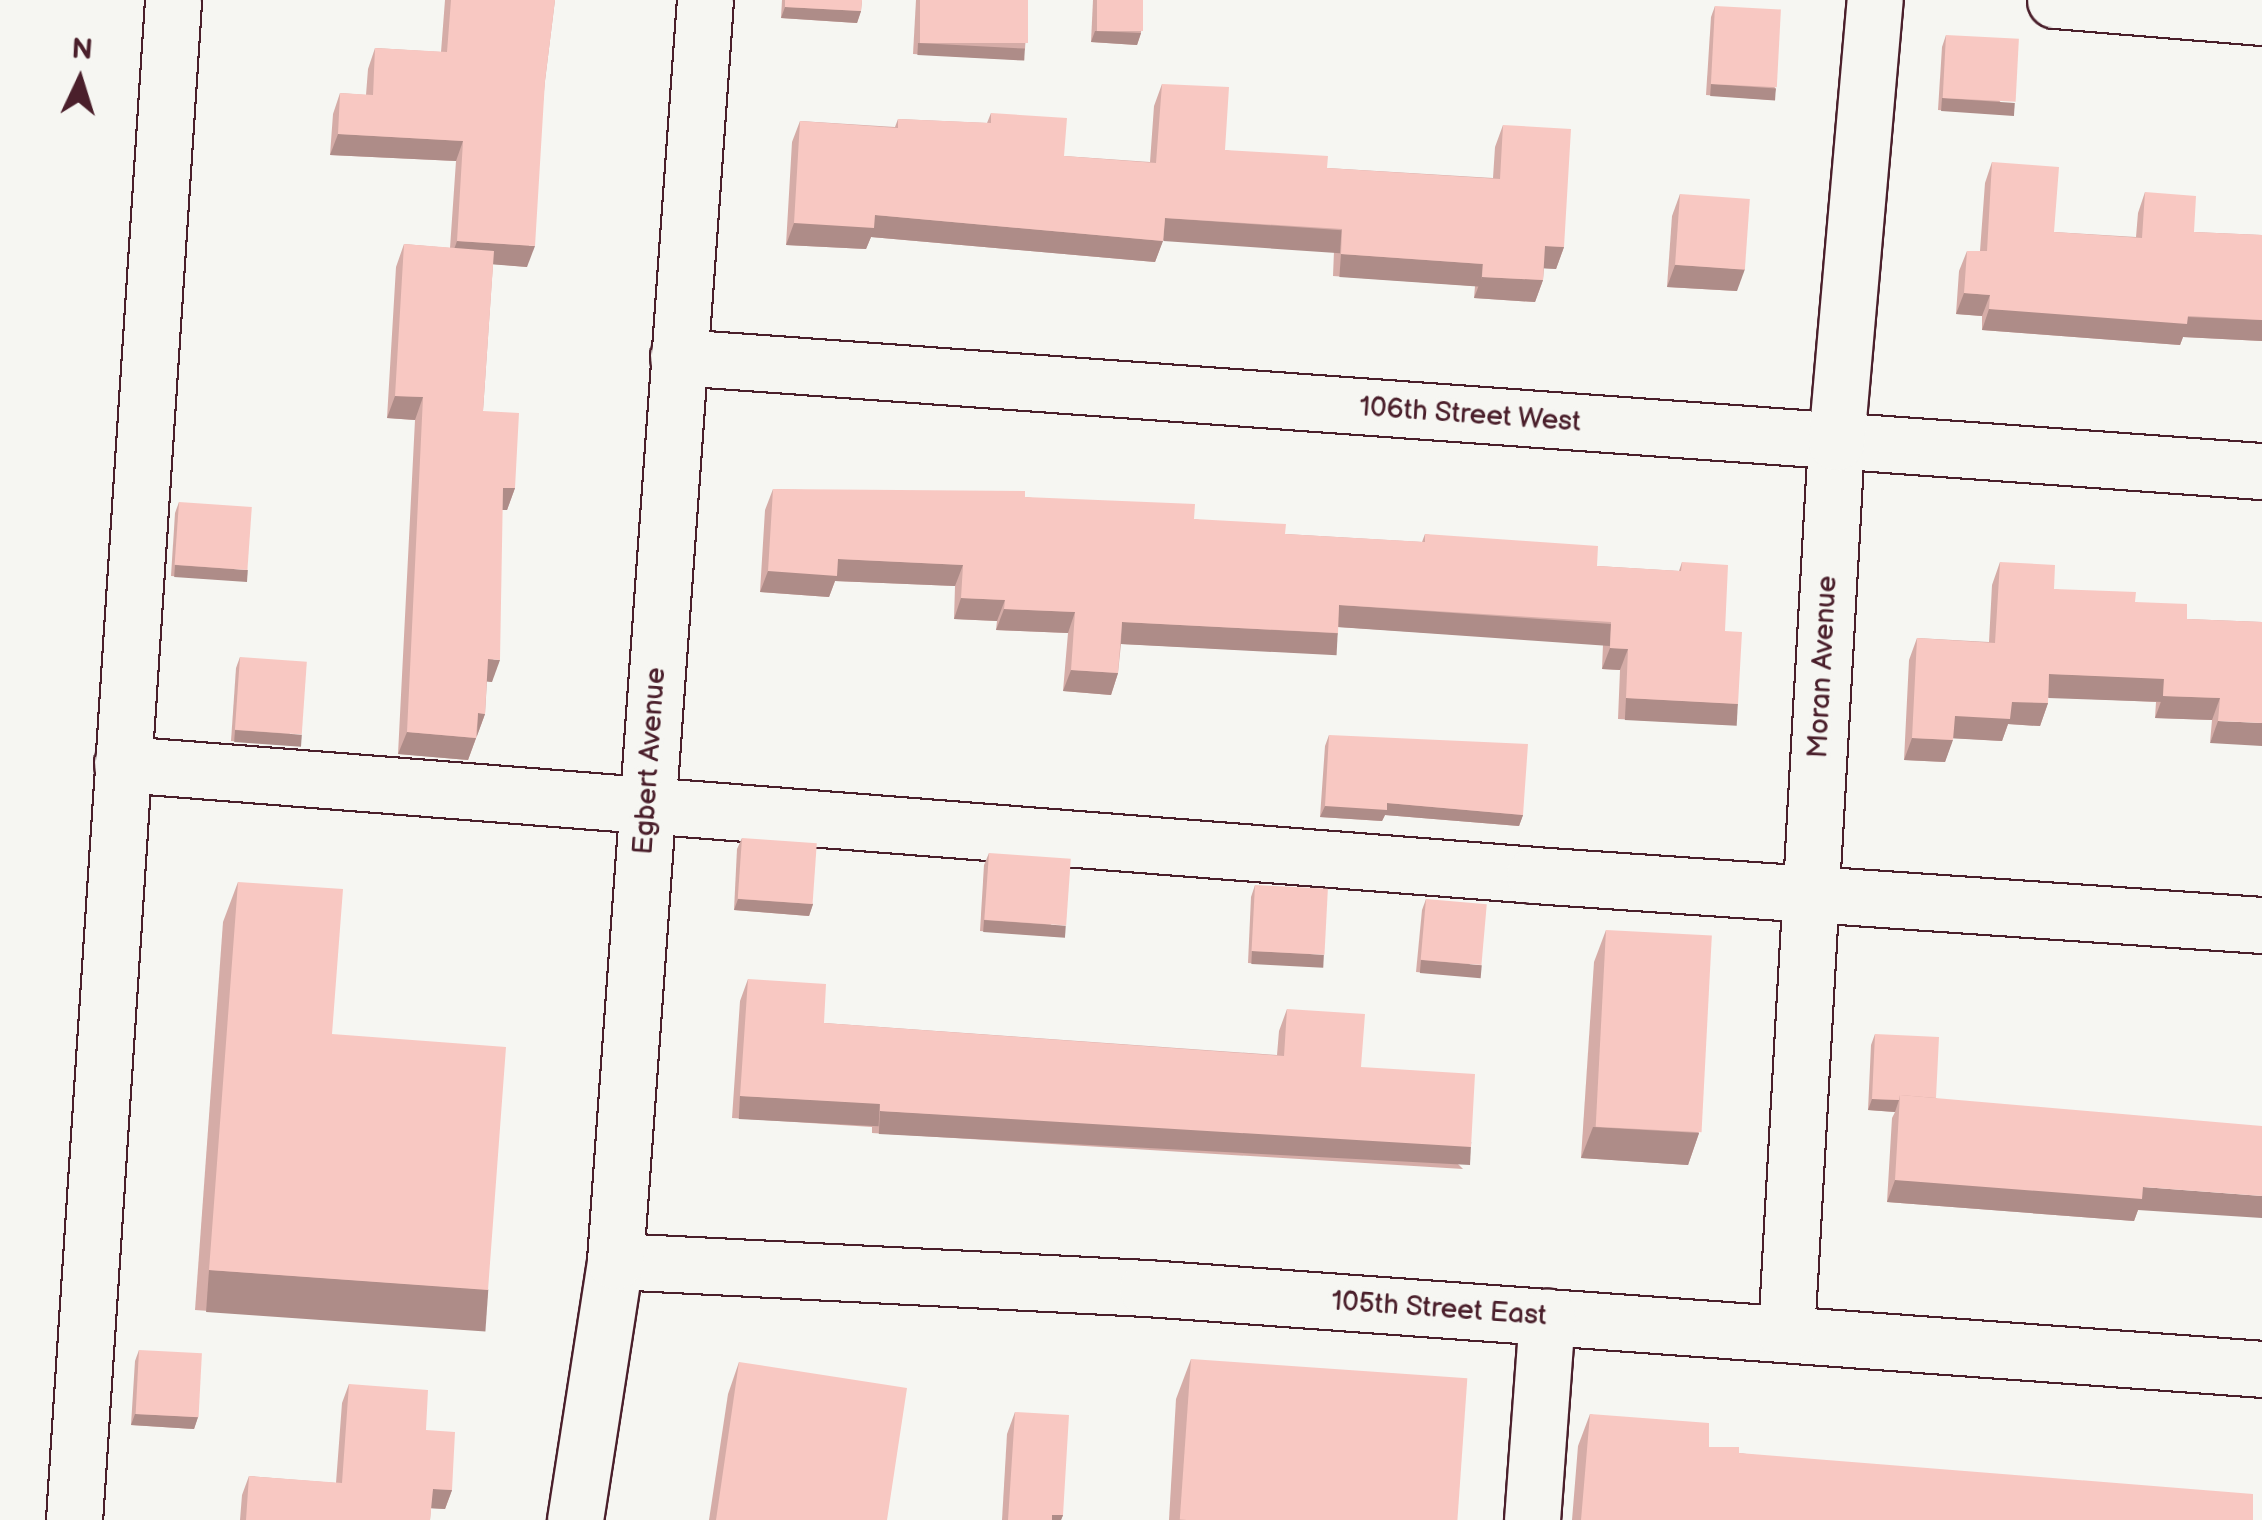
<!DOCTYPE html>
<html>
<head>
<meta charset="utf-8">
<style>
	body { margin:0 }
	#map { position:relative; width:2262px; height:1520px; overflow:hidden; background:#f6f6f2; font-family:"Balsamiq Sans",sans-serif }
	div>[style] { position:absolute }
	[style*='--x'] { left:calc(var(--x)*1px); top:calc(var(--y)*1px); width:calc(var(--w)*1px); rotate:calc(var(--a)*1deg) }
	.roads { filter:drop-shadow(2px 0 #4a1f2b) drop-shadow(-2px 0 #4a1f2b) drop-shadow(0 2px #4a1f2b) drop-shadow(0 -2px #4a1f2b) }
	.minor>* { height:55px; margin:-27.5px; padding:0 27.5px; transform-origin:27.5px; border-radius:27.5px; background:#f6f6f2 }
	.wall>* { inset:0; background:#d5aca7 }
	.shaded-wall>* { inset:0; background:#ae8c88; transform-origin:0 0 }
	.building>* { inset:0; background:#f8c8c2; transform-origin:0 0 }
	span { translate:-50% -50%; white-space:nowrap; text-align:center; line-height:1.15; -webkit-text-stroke:8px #f6f6f2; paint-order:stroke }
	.street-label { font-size:28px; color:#4a1f2b }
	.north { position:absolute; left:30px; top:30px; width:100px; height:100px; -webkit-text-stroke:8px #f6f6f2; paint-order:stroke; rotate:4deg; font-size:28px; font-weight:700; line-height:40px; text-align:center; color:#4a1f2b }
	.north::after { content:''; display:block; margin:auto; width:35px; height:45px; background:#4a1f2b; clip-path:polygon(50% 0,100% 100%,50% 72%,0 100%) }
</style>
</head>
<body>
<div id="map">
	<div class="roads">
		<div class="minor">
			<div style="--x:2055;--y:0;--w:208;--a:4.7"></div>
			<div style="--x:678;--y:357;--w:1588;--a:4.12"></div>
			<div style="--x:122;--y:764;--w:1416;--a:4.49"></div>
			<div style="--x:1534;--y:875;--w:730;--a:3.93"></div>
			<div style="--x:615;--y:1261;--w:533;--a:2.91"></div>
			<div style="--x:1147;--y:1288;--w:1118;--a:4.15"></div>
			<div style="--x:1786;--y:1334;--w:893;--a:-86.79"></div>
			<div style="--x:1836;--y:442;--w:444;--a:-85"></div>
			<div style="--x:74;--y:1520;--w:1523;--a:-86.27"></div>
			<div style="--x:575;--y:1520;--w:262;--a:-81.2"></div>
			<div style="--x:615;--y:1261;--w:1264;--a:-85.92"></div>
			<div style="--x:1532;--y:1520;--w:204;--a:-85.8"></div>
		</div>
	</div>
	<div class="wall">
		<div style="clip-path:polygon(445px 0,555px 0,545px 81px,527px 267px,493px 264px,483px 411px,515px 488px,507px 510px,502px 510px,492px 682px,487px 681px,485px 714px,468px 760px,398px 754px,415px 420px,387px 418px,396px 267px,404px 244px,450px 248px,456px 161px,330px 155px,333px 114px,340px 93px,366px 95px,368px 69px,375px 48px,441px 52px)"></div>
		<div style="clip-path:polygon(782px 0,862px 0,861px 11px,857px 23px,781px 18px)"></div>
		<div style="clip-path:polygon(916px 0,1028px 0,1025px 49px,1021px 60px,913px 54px)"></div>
		<div style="clip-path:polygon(1093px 0,1143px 0,1141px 33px,1137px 45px,1091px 42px)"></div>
		<div style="clip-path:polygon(1715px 6px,1776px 89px,1772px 100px,1706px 95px,1711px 17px)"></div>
		<div style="clip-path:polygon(1946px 35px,2011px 115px,1938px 110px,1942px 47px)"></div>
		<div style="clip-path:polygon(1162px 84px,1225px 150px,1327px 168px,1493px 178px,1495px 147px,1503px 125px,1564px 247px,1556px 269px,1544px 268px,1543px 280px,1535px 302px,1474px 298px,1475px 286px,1333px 276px,1334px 251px,1163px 240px,1155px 262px,871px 237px,866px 249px,786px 245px,792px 142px,800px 121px,895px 127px,898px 119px,987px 123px,991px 113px,1064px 156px,1150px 162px,1154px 106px)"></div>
		<div style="clip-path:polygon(1992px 162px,2054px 232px,2136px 237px,2138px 213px,2145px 192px,2194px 232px,2262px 235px,2262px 341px,2183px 337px,2180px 345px,1982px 330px,1982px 316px,1956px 314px,1959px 271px,1967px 251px,1980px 251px,1985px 183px)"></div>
		<div style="clip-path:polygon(1680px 194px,1737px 291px,1667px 287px,1672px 216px)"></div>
		<div style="clip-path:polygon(773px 489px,1025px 497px,1194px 519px,1285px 534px,1422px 542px,1425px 534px,1597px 566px,1679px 571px,1682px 562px,1725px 631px,1738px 704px,1730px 725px,1618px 719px,1620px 670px,1602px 669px,1603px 644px,1338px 627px,1338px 633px,1330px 654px,1121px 644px,1118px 673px,1111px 695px,1063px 691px,1068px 633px,996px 630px,997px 621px,954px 619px,955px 586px,835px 581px,829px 597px,760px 592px,765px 510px)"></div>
		<div style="clip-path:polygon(179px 502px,243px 581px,171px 576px,175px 513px)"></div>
		<div style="clip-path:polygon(2000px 562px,2054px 589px,2135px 602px,2187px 619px,2262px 622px,2210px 743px,2212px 720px,2155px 718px,2156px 702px,2048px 697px,2048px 703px,2040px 726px,2008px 724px,2002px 741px,1953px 738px,1945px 762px,1904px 760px,1909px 660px,1917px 638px,1989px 642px,1992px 585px)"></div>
		<div style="clip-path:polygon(240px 657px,298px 746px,231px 741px,236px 668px)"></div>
		<div style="clip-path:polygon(1329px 735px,1523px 815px,1519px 826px,1385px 815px,1382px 821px,1320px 817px,1325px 746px)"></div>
		<div style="clip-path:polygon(742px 838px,813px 904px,809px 916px,734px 910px,737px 849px)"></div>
		<div style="clip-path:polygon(989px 853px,1062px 937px,980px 931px,984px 865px)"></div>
		<div style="clip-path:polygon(238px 882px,488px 1290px,474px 1330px,195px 1310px,223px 922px)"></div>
		<div style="clip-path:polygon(1255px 885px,1320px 967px,1248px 963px,1251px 897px)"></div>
		<div style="clip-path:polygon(1426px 899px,1478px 977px,1416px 972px,1422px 910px)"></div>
		<div style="clip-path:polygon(1606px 930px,1699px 1133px,1688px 1165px,1581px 1158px,1594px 962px)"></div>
		<div style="clip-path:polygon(748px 979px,824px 1023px,1277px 1055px,1279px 1031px,1287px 1009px,1361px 1067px,1463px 1169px,872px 1133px,872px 1127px,732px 1118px,740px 1001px)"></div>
		<div style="clip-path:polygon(1875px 1034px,1936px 1098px,2138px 1210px,2134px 1221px,1887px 1202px,1892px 1118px,1895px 1112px,1868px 1110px,1871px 1045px)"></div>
		<div style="clip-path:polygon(139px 1350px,198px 1417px,194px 1429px,131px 1425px,135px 1361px)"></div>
		<div style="clip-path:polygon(1191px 1359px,1455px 1520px,1169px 1520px,1176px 1399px)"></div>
		<div style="clip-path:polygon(739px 1362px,887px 1520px,709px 1520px,728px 1394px)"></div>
		<div style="clip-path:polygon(349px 1384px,426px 1430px,452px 1490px,445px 1509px,431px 1508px,430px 1520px,240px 1520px,242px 1495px,249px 1476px,336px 1483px,342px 1403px)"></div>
		<div style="clip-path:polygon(1015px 1412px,1063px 1515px,1061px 1520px,1002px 1520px,1007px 1434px)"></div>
		<div style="clip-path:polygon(1590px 1414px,1709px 1447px,1739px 1453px,2253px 1520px,1572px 1520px,1578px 1446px)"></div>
	</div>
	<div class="shaded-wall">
		<div style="clip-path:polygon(785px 7px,861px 11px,857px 23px,781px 18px)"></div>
		<div style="clip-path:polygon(1095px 31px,1141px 33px,1137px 45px,1091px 42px)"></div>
		<div style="left:918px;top:43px;width:107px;height:12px;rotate:3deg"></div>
		<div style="left:1711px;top:84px;width:65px;height:12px;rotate:4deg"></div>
		<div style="left:1942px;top:98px;width:73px;height:13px;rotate:4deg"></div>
		<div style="clip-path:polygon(338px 134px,463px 141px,456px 161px,330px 155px)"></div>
		<div style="clip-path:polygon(875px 215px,1163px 241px,1155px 262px,871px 237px,866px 249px,786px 245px,794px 223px)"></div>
		<div style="left:1165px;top:218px;width:177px;height:23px;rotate:4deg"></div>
		<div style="clip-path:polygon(457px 241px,535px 246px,527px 267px,450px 261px)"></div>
		<div style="clip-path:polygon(1545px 246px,1564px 247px,1556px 269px,1537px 268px)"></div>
		<div style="left:1341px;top:254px;width:142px;height:23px;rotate:4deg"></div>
		<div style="clip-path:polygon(1675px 265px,1745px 269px,1737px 291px,1667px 287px)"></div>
		<div style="clip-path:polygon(1482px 277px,1543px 280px,1535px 302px,1474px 298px)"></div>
		<div style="clip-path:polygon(1964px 293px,1990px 295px,1982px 316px,1956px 314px)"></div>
		<div style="clip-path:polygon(1989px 309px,2262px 320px,2262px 341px,2183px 337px,2180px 345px,1982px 330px)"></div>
		<div style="clip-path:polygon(395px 396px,423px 397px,415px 420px,387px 418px)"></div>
		<div style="clip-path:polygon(503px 488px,515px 488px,507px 510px,495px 510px)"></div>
		<div style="clip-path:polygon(838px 559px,963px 565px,955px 586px,835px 581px,829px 597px,760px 592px,768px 571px)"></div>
		<div style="left:175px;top:565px;width:73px;height:12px;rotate:4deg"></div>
		<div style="clip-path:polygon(961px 598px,1005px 600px,997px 621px,954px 619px)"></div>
		<div style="left:1339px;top:605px;width:273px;height:22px;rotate:4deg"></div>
		<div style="clip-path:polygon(1004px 609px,1075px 612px,1068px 633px,996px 630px)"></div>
		<div style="left:1122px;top:622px;width:216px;height:22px;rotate:3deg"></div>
		<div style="clip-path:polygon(1610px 648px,1628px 649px,1620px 670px,1602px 669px)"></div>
		<div style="clip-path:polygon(488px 659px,500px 660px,492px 682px,480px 681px)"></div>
		<div style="clip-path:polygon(1071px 670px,1118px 673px,1111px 695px,1063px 691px)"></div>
		<div style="left:2049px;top:674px;width:115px;height:24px;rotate:2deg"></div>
		<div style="clip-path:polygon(2163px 696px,2220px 698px,2212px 720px,2155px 718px)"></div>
		<div style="left:1626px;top:698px;width:112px;height:22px;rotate:3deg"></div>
		<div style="clip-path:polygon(2012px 702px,2048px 703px,2040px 726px,2008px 724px,2002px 741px,1947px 738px,1955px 716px)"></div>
		<div style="clip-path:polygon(478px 713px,485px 714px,477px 736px)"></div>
		<div style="clip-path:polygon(2218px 721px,2262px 723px,2262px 746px,2210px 743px)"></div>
		<div style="left:235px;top:730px;width:67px;height:12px;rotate:4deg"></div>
		<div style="clip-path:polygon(407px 732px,476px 738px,468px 760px,398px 754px)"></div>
		<div style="clip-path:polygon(1912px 738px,1953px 740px,1945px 762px,1904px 760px)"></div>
		<div style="clip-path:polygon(1387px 803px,1523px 815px,1519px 826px,1385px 815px,1382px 821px,1320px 817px,1325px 806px)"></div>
		<div style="clip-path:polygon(738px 899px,813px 904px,809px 916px,734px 910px)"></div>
		<div style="left:984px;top:920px;width:82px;height:12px;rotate:4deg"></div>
		<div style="left:1252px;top:951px;width:72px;height:13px;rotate:3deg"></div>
		<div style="left:1421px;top:960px;width:61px;height:13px;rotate:5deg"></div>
		<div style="left:740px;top:1096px;width:140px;height:23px;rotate:3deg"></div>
		<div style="clip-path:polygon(1872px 1099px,1899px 1100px,1895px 1112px,1868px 1110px)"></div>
		<div style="left:880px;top:1111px;width:592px;height:23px;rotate:3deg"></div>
		<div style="clip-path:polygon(1593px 1127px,1699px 1133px,1688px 1165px,1581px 1158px)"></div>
		<div style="clip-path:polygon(1895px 1180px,2143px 1187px,2262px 1196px,2262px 1218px,2138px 1210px,2134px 1221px,1887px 1202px)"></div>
		<div style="left:209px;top:1270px;width:280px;height:42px;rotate:4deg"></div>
		<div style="clip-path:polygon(135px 1414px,198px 1417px,194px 1429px,131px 1425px)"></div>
		<div style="clip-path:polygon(433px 1489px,452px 1490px,445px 1509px,426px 1508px)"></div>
		<div style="clip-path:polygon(1052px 1515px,1063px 1515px,1061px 1520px,1050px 1520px)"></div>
	</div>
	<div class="building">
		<div style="clip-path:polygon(451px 0,555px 0,545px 81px,535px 246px,457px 241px,463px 141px,338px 134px,340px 93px,373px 95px,375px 48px,447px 52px)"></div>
		<div style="clip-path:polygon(785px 0,862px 0,861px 11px,785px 7px)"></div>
		<div style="left:920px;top:0;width:108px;height:43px"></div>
		<div style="left:1097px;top:0;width:46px;height:31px"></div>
		<div style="left:1715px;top:6px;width:66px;height:78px;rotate:3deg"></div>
		<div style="left:1946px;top:35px;width:73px;height:63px;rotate:3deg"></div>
		<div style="clip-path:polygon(1162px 84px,1229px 87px,1225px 150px,1328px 156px,1327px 168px,1500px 179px,1503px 125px,1571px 129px,1564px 247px,1545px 246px,1543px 280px,1482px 277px,1483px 264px,1341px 254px,1342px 229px,1165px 218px,1163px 241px,875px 215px,874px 228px,794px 223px,800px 121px,898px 128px,898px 119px,991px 123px,991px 113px,1067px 118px,1064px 156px,1156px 163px)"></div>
		<div style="clip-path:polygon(1992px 162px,2059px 167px,2054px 232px,2142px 238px,2145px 192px,2196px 196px,2194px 232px,2262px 235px,2262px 320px,2188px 316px,2187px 324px,1989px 309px,1990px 295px,1964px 293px,1967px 251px,1987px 251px)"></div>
		<div style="left:1680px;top:194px;width:70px;height:71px;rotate:4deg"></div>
		<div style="clip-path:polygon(404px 244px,494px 251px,483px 411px,519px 413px,515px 488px,503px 488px,500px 660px,488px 659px,485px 714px,478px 713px,476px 738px,407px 732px,423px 397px,395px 396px)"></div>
		<div style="clip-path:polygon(773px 489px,1025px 491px,1025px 497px,1195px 504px,1194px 519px,1286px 524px,1285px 534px,1425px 542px,1425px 534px,1598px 546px,1597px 566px,1681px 571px,1682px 562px,1728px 565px,1725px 631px,1742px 632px,1738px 704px,1626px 698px,1628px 649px,1610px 648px,1611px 622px,1339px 605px,1338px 633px,1122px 622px,1118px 673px,1071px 670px,1075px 612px,1004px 609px,1005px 600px,961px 598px,963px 565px,838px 559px,837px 576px,768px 571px)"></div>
		<div style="left:179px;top:502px;width:73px;height:63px;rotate:4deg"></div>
		<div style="clip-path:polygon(2000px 562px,2055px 565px,2054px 589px,2136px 592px,2135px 602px,2187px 604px,2187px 619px,2262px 622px,2262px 723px,2218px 721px,2220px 698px,2163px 696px,2164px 679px,2049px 674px,2048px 703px,2012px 702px,2010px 719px,1955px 716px,1953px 740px,1912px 738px,1917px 638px,1995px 643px)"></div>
		<div style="left:240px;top:657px;width:67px;height:73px;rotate:4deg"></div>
		<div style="clip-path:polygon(1329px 735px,1528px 744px,1523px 815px,1387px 803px,1387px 810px,1325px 806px)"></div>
		<div style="left:742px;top:838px;width:75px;height:61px;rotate:4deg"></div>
		<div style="left:989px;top:853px;width:82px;height:67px;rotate:4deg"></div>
		<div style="clip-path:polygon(238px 882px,343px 889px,332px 1034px,506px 1047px,488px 1290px,209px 1270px)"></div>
		<div style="left:1255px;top:885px;width:73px;height:66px;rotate:3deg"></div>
		<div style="left:1426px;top:899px;width:61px;height:61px;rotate:5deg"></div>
		<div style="left:1606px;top:930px;width:106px;height:197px;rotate:3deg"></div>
		<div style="clip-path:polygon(748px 979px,826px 984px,824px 1023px,1284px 1056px,1287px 1009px,1365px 1014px,1361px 1067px,1475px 1074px,1471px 1147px,880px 1111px,880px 1104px,740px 1096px)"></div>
		<div style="clip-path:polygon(1875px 1034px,1939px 1037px,1936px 1098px,1900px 1095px,1899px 1100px,1872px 1099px)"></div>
		<div style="clip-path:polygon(1900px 1095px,2262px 1126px,2262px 1196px,2143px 1187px,2142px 1199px,1895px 1180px)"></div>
		<div style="left:139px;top:1350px;width:63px;height:64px;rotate:3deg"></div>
		<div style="left:1191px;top:1359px;width:277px;height:161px;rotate:4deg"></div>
		<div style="clip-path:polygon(739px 1362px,907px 1388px,887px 1520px,716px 1520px)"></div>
		<div style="clip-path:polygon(349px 1384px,428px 1390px,426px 1430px,455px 1432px,452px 1490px,433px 1489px,430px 1520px,246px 1520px,249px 1476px,342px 1483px)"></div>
		<div style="clip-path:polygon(1015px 1412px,1069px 1415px,1063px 1515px,1052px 1515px,1052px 1520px,1008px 1520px)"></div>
		<div style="clip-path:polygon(1590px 1414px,1709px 1423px,1709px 1447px,1739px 1447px,1739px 1453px,2253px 1494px,2253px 1520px,1581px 1520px)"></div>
	</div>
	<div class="street-label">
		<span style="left:1470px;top:415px;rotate:4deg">106th Street West</span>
		<span style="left:1823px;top:667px;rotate:-87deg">Moran Avenue</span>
		<span style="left:650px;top:761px;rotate:-86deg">Egbert Avenue</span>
		<span style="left:1439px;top:1309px;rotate:4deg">105th Street East</span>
	</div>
	<div class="north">N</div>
</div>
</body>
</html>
